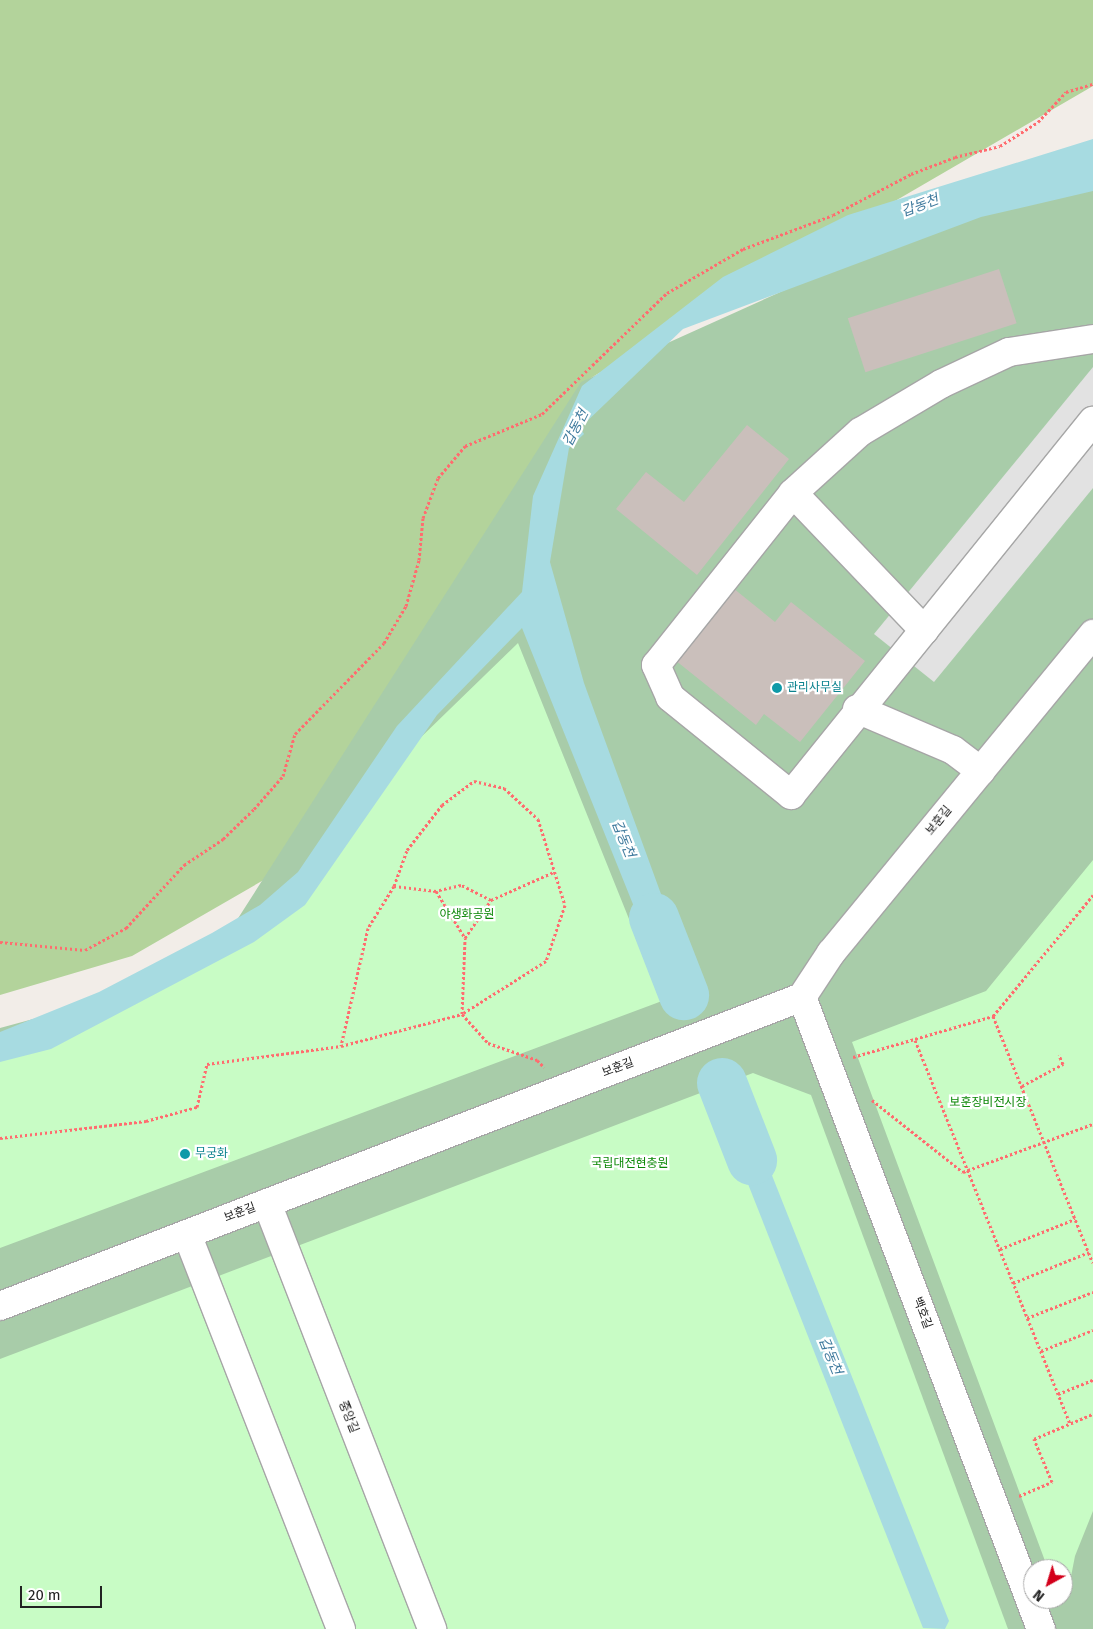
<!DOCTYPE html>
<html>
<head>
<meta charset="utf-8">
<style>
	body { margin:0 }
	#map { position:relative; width:1093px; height:1629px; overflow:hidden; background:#f2ede8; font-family:"Fira Sans","Noto Sans KR",sans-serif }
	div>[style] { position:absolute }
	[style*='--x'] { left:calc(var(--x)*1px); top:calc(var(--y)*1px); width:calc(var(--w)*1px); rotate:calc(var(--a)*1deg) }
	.forest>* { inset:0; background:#b3d39b }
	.cemetery>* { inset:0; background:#a8cca9 }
	.park>* { inset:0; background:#c8fcc5 }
	.parking>* { inset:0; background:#e2e2e2 }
	.water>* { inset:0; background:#a7dbe1 }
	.river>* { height:50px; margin:-25px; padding:0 25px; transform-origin:25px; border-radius:25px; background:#a7dbe1 }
	.building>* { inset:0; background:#cabfbb; transform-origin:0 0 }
	.path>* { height:3px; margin-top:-1.5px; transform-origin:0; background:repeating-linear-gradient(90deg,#ff6c6f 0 2.5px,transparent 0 5px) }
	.roads { filter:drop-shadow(1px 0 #a6a6a6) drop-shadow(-1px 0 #a6a6a6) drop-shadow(0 1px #a6a6a6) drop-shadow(0 -1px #a6a6a6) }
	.minor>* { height:28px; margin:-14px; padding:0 14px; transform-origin:14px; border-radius:14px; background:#fff }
	.dots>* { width:14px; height:14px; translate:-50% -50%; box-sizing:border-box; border:2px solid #fff; border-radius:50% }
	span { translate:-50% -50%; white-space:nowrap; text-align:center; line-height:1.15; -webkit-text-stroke:4.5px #fff; paint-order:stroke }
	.culture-label { font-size:12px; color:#0d838f }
	.left { translate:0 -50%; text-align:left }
	.street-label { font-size:12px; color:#222 }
	.park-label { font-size:12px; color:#0c8807 }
	.water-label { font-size:14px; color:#407b9e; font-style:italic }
	.north { position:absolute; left:1023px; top:1559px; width:50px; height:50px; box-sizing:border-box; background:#fff; border:1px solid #a7a7a7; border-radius:50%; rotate:219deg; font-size:14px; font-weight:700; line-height:20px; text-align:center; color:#222 }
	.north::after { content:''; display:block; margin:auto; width:18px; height:22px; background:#d3001b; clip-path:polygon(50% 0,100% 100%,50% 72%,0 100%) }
	.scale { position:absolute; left:20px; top:1586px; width:82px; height:22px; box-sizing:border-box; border:2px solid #222; border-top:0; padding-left:6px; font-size:15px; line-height:18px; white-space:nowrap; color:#222; -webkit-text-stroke:4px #fff; paint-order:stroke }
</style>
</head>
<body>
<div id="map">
	<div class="forest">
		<div style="clip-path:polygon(0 0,1093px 0,1093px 86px,582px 383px,281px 870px,132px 956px,0 995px)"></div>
	</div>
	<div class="cemetery">
		<div style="clip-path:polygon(evenodd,1093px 151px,1093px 1629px,0 1629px,0 1028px,203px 973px,581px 382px,1093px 151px,1033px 1569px,1063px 1569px,1063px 1599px,1033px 1599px,1033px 1569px)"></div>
	</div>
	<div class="park">
		<div style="clip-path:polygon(518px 643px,662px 1001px,0 1248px,0 1059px,249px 939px,380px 777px)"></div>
		<div style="clip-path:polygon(1093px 860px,1093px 1511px,1075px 1556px,1068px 1592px,1063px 1595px,1063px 1569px,1048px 1569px,852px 1042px,986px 991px)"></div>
		<div style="clip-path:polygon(753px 1073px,811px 1095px,1008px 1629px,0 1629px,0 1359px)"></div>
	</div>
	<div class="parking">
		<div style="clip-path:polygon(1093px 367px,1093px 488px,934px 682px,874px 634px)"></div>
	</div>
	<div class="water">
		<div style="clip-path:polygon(1093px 139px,1093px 191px,981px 217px,683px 329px,580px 428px,584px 434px,569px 448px,550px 562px,584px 683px,688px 968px,684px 976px,678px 982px,661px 974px,522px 628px,437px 715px,305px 905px,254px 942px,51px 1049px,0 1062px,0 1032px,99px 992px,212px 933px,260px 905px,298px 872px,397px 726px,522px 592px,533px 496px,582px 386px,723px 277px,848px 215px)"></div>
		<div style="clip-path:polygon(727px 1096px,737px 1097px,746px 1110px,949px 1621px,945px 1629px,923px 1628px,722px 1118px)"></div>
	</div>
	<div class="river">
		<div style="--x:654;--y:918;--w:83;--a:68.7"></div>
		<div style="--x:722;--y:1083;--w:83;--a:68.7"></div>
	</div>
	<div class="building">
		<div style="left:999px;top:269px;width:57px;height:159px;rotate:72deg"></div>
		<div style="clip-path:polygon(747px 425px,789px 459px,697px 575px,616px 509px,646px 472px,684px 502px)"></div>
		<div style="clip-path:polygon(733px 588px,775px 622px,791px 602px,865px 661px,800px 742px,764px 714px,756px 725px,675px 660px)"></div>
	</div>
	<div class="path">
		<div style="--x:394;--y:886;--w:49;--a:121.8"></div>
		<div style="--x:368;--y:928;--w:121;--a:102.9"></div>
		<div style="--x:341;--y:1046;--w:125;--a:-14.8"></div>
		<div style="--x:462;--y:1014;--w:39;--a:48"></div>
		<div style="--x:488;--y:1043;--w:52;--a:19.1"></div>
		<div style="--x:537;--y:1060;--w:10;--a:45"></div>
		<div style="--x:436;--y:891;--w:55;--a:58.3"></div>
		<div style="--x:491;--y:900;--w:34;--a:-153"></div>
		<div style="--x:461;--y:885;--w:26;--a:167"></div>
		<div style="--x:436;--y:891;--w:42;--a:-173.2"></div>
		<div style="--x:394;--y:886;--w:38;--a:-70"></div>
		<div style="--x:407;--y:850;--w:57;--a:-52.1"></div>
		<div style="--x:442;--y:805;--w:40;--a:-37"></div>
		<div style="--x:474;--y:781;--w:31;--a:13"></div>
		<div style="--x:504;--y:788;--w:46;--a:42.4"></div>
		<div style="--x:538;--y:819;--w:90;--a:72.6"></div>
		<div style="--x:565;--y:905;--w:59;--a:108.7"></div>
		<div style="--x:546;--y:961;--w:99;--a:147.8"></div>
		<div style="--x:462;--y:1014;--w:76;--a:-87.7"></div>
		<div style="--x:465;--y:938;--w:46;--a:-55.6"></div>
		<div style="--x:491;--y:900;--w:69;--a:-24"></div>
		<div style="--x:0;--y:942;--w:85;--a:5.4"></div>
		<div style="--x:85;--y:950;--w:47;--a:-28.2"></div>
		<div style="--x:126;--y:928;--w:86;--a:-47.4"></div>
		<div style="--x:184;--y:865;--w:47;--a:-33.7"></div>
		<div style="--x:223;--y:839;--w:43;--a:-44.1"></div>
		<div style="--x:254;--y:809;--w:44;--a:-48.7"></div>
		<div style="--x:283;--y:776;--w:44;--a:-74.1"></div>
		<div style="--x:295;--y:734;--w:127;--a:-45.6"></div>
		<div style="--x:384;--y:643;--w:43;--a:-59.3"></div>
		<div style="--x:406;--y:606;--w:48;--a:-74.2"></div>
		<div style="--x:419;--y:560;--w:42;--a:-84.6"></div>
		<div style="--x:423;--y:518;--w:43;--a:-69.4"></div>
		<div style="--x:438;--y:478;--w:42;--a:-49.8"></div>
		<div style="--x:465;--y:446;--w:83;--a:-22.6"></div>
		<div style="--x:542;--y:414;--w:174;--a:-44.1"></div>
		<div style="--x:667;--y:293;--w:88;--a:-30.1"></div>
		<div style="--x:743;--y:249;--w:96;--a:-20.7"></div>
		<div style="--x:833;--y:215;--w:88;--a:-27.7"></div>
		<div style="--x:911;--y:174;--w:47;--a:-21.1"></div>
		<div style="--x:955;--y:157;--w:46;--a:-13.7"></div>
		<div style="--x:1000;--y:146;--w:45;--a:-32.3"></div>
		<div style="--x:1038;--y:122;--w:41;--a:-47"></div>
		<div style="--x:1066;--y:92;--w:28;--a:-17"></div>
		<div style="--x:993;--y:1016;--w:266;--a:68"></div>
		<div style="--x:915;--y:1040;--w:413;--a:68"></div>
		<div style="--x:853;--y:1057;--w:146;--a:-16.3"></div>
		<div style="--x:993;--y:1016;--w:157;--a:-50.4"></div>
		<div style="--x:1022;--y:1086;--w:47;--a:-28.2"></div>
		<div style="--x:1063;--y:1064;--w:10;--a:-114"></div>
		<div style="--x:872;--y:1100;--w:116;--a:38.4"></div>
		<div style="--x:963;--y:1172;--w:139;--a:-20.3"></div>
		<div style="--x:0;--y:1138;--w:147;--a:-6.6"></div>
		<div style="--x:146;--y:1121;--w:53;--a:-15.4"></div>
		<div style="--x:197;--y:1107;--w:44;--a:-76.9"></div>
		<div style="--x:207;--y:1064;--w:135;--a:-7.7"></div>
		<div style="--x:1000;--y:1249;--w:81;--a:-21.8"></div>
		<div style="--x:1013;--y:1283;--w:82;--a:-22.2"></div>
		<div style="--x:1027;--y:1318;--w:71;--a:-21.5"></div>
		<div style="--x:1041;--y:1351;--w:56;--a:-22"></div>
		<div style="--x:1058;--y:1394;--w:38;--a:-22"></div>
		<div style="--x:1019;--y:1496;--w:36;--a:-23"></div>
		<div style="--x:1052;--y:1482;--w:47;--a:-112.7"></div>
		<div style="--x:1034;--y:1439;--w:64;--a:-23"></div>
	</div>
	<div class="roads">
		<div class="minor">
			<div style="--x:1093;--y:339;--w:85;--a:171.2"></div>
			<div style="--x:1009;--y:352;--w:75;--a:154.8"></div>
			<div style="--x:941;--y:384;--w:94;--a:149.3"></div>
			<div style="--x:860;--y:432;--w:91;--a:137.7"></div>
			<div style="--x:793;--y:493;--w:220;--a:128.5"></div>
			<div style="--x:656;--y:665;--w:35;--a:66"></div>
			<div style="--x:670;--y:697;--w:156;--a:39"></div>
			<div style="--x:791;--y:795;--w:481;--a:-51.1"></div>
			<div style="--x:793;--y:493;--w:190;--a:46.3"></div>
			<div style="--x:857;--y:709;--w:104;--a:23.1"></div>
			<div style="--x:953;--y:750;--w:35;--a:37"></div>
			<div style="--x:802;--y:997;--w:676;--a:69.29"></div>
			<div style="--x:267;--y:1203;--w:457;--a:68.8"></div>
			<div style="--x:187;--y:1234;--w:424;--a:68.7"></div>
			<div style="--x:0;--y:1306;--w:859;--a:-21.07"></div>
			<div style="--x:802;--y:997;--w:53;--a:-56.6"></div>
			<div style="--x:831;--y:953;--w:413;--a:-50.6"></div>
		</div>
	</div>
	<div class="dots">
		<div style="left:777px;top:688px;background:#0f9aa8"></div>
		<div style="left:185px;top:1154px;background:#0f9aa8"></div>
	</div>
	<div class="culture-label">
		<span class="left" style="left:787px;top:688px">관리사무실</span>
		<span class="left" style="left:195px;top:1154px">무궁화</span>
	</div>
	<div class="street-label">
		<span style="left:939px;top:821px;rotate:-51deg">보훈길</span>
		<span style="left:618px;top:1068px;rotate:-21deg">보훈길</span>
		<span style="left:240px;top:1213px;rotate:-21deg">보훈길</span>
		<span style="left:922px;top:1313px;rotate:69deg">백호길</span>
		<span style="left:348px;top:1417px;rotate:68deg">중앙길</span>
	</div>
	<div class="park-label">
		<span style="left:467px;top:915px">야생화공원</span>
		<span style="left:988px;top:1103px">보훈장비전시장</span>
		<span style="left:630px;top:1164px">국립대전현충원</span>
	</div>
	<div class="water-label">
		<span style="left:920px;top:206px;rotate:-21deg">갑동천</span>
		<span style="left:576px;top:428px;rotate:-63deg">갑동천</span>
		<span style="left:623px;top:839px;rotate:68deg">갑동천</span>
		<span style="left:830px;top:1356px;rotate:68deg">갑동천</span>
	</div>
	<div class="north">N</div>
	<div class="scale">20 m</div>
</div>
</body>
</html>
